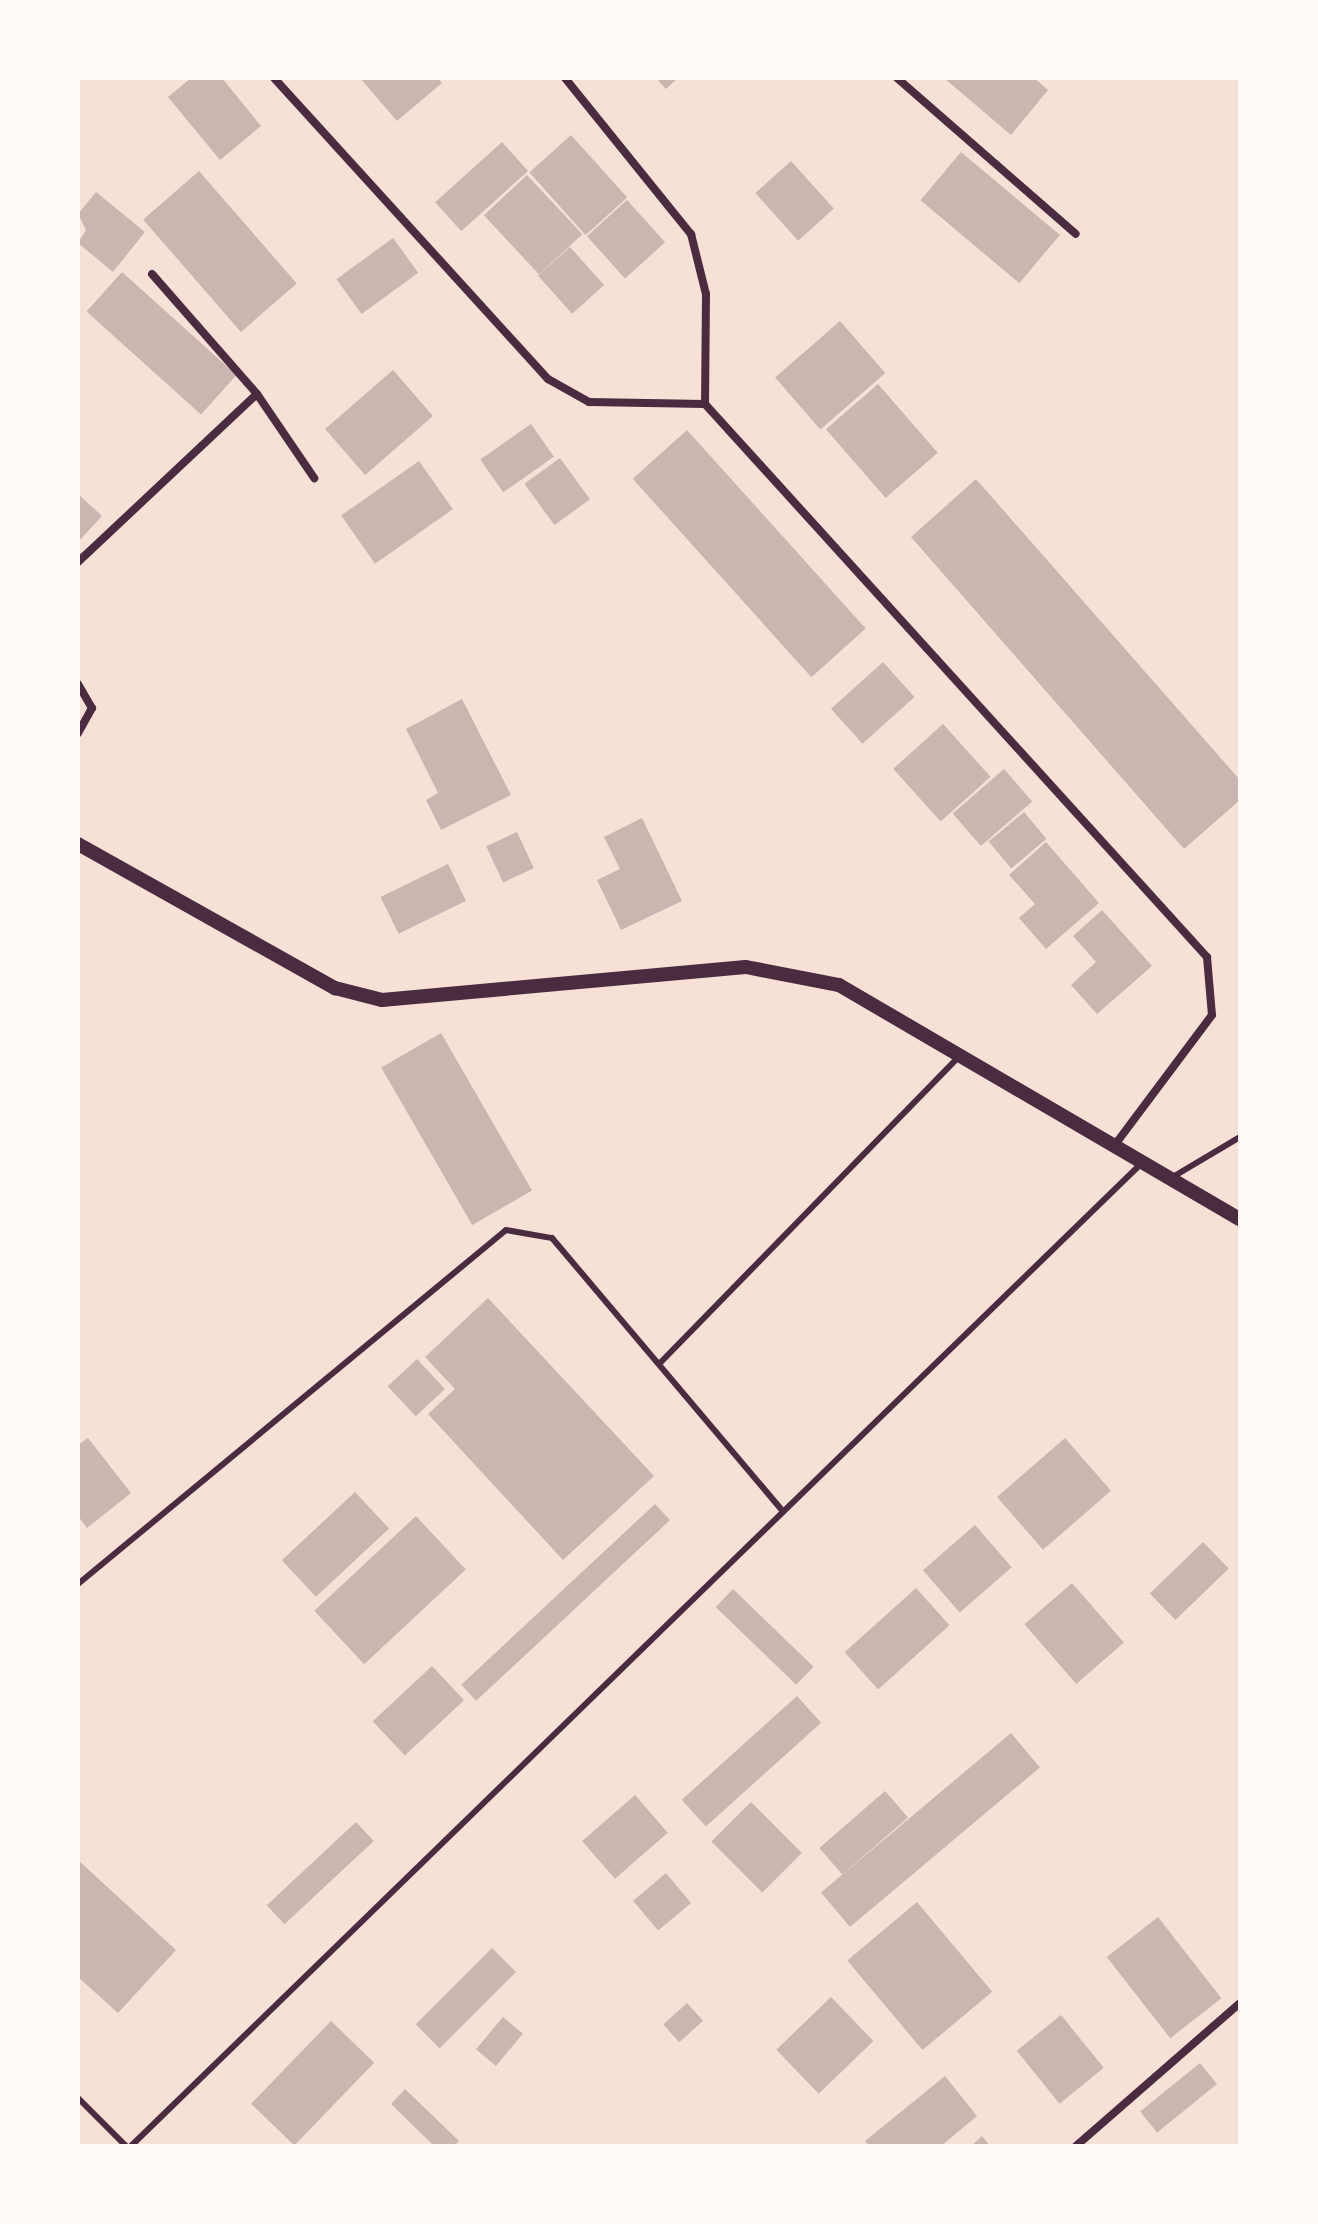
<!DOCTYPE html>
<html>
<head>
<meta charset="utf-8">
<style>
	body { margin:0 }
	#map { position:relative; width:1318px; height:2224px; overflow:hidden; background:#f7e1d7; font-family:"Noto Serif",serif }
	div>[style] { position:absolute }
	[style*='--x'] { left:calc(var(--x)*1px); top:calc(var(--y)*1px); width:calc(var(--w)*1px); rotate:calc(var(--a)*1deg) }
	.building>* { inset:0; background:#ccb4b1; transform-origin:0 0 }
	.service>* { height:6px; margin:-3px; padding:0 3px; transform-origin:3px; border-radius:3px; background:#4a2c40 }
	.minor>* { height:8px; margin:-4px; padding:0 4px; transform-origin:4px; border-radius:4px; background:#4a2c40 }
	.tertiary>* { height:14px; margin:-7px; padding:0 7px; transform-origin:7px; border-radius:7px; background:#4a2c40 }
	span { translate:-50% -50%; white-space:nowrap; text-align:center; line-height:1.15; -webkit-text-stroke:6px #fffaf5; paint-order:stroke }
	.frame { position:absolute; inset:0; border:80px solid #fffaf5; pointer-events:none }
</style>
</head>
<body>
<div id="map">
	<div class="building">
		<div style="clip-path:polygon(191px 78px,222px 78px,261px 126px,220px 160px,168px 97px)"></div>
		<div style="clip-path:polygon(360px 78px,438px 78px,442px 83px,397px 121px)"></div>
		<div style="clip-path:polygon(656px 78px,678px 78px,666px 89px)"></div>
		<div style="clip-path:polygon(944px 78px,1034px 78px,1048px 90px,1011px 135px)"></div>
		<div style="left:571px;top:135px;width:84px;height:56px;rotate:48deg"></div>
		<div style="left:502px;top:142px;width:39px;height:90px;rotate:48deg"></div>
		<div style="left:961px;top:152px;width:129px;height:63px;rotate:40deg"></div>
		<div style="left:791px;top:161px;width:64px;height:48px;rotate:48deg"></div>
		<div style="left:199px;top:171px;width:149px;height:74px;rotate:49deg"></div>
		<div style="left:527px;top:175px;width:81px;height:59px;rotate:47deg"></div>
		<div style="clip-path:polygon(96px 192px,145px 232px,113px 272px,78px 243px,86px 230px,78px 214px)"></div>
		<div style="left:627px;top:200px;width:57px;height:54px;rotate:48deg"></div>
		<div style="left:393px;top:238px;width:43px;height:70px;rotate:54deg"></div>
		<div style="left:570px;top:247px;width:51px;height:43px;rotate:48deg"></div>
		<div style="left:122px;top:272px;width:154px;height:53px;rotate:42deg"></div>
		<div style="left:840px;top:321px;width:69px;height:86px;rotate:49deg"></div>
		<div style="left:393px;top:370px;width:61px;height:90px;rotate:49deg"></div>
		<div style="left:878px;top:384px;width:91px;height:69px;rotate:49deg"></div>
		<div style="left:531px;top:424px;width:40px;height:62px;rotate:55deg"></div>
		<div style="left:687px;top:430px;width:267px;height:73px;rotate:48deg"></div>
		<div style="left:560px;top:458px;width:51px;height:44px;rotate:54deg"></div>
		<div style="left:419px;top:461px;width:59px;height:95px;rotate:55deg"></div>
		<div style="clip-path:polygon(976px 479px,1240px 780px,1240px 800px,1184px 849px,911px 537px)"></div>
		<div style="clip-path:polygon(78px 494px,102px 516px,78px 542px)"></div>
		<div style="left:883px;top:662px;width:47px;height:70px;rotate:48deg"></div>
		<div style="clip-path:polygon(462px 699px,511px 795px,441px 830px,426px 800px,438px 793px,406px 729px)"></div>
		<div style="left:943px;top:724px;width:71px;height:67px;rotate:48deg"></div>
		<div style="left:1004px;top:769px;width:43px;height:68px;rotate:49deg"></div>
		<div style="left:1024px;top:812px;width:35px;height:46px;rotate:50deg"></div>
		<div style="clip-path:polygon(642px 818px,682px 901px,621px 930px,597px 880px,620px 869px,604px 837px)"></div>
		<div style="left:517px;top:832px;width:40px;height:34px;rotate:65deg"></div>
		<div style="clip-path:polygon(1046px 842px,1099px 903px,1046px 949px,1019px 918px,1035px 904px,1009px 875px)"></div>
		<div style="left:448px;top:864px;width:41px;height:75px;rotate:64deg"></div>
		<div style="clip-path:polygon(1102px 910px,1152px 966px,1097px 1014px,1071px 985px,1096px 962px,1073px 936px)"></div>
		<div style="left:441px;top:1033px;width:182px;height:69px;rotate:60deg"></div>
		<div style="clip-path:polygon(488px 1298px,654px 1476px,563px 1560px,428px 1414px,455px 1389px,425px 1357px)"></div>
		<div style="left:417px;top:1359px;width:41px;height:40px;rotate:47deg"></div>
		<div style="clip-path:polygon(88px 1438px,131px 1493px,87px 1528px,78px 1516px,78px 1445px)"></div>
		<div style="left:1065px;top:1438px;width:70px;height:90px;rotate:49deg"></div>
		<div style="left:355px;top:1492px;width:50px;height:100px;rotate:47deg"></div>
		<div style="left:655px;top:1504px;width:22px;height:265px;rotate:47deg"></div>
		<div style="left:416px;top:1516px;width:73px;height:139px;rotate:47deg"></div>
		<div style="left:975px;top:1525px;width:56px;height:69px;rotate:49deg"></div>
		<div style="left:1203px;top:1542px;width:37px;height:74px;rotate:46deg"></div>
		<div style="left:1072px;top:1583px;width:79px;height:63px;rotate:49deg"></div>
		<div style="left:916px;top:1588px;width:50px;height:96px;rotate:48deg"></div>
		<div style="left:733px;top:1589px;width:112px;height:25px;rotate:44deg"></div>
		<div style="left:432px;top:1666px;width:47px;height:81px;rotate:47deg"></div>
		<div style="left:797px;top:1696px;width:36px;height:155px;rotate:48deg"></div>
		<div style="left:1011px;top:1733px;width:45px;height:248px;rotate:50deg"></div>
		<div style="left:885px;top:1791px;width:35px;height:87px;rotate:49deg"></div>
		<div style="left:635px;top:1795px;width:50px;height:70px;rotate:49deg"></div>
		<div style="left:751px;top:1802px;width:72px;height:56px;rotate:45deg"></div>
		<div style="left:356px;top:1822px;width:26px;height:122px;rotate:47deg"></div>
		<div style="clip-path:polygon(78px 1860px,176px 1950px,118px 2013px,78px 1977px)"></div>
		<div style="left:666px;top:1873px;width:39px;height:43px;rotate:50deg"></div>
		<div style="left:917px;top:1902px;width:117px;height:91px;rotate:50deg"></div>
		<div style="left:1158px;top:1917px;width:103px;height:65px;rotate:52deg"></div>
		<div style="left:492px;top:1948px;width:34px;height:108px;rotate:45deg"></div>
		<div style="left:831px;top:1997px;width:61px;height:76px;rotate:46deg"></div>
		<div style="left:687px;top:2003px;width:24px;height:32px;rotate:48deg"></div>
		<div style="left:1061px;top:2015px;width:68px;height:57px;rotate:51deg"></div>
		<div style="left:503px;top:2017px;width:26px;height:42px;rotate:40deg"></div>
		<div style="left:331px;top:2021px;width:60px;height:115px;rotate:44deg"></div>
		<div style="left:1200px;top:2063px;width:27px;height:77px;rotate:51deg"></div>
		<div style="clip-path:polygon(945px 2076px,977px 2116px,941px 2146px,869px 2146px,865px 2141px)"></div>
		<div style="clip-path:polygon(405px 2089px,459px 2141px,454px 2146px,434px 2146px,391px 2104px)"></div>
		<div style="clip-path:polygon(982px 2136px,990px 2146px,971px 2146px)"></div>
	</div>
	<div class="service">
		<div style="--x:1171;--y:1178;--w:80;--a:-30.7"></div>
		<div style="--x:661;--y:1362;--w:428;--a:-45.7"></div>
		<div style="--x:78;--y:1584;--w:555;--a:-39.59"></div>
		<div style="--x:506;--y:1230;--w:47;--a:9.9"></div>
		<div style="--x:552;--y:1238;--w:358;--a:49.8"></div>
		<div style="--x:78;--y:2098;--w:68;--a:45"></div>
		<div style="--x:131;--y:2146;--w:1410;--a:-44.2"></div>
	</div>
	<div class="minor">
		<div style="--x:274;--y:78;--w:407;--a:47.7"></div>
		<div style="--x:548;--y:379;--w:47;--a:29.3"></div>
		<div style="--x:589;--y:402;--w:116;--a:1"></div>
		<div style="--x:565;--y:78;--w:201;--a:51.1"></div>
		<div style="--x:691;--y:234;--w:62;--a:76"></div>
		<div style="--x:706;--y:294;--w:110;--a:90.5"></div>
		<div style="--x:705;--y:404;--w:747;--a:47.77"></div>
		<div style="--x:1207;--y:957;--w:58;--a:85.1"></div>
		<div style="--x:1212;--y:1015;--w:164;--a:126.8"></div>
		<div style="--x:897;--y:78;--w:237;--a:41.1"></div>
		<div style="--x:152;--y:274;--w:159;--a:48.8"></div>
		<div style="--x:257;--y:394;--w:102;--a:55.8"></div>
		<div style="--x:78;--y:562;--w:245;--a:-43.2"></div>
		<div style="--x:78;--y:684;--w:28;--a:60"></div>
		<div style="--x:92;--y:708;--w:29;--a:119"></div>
		<div style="--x:1076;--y:2146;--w:218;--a:-41.1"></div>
	</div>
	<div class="tertiary">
		<div style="--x:78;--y:844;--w:295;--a:29.3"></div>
		<div style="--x:335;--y:988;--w:49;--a:14.3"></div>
		<div style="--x:382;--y:1000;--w:365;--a:-5.2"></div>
		<div style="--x:746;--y:967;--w:95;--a:11"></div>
		<div style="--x:839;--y:985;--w:464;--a:30.3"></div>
	</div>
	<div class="frame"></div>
</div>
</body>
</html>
